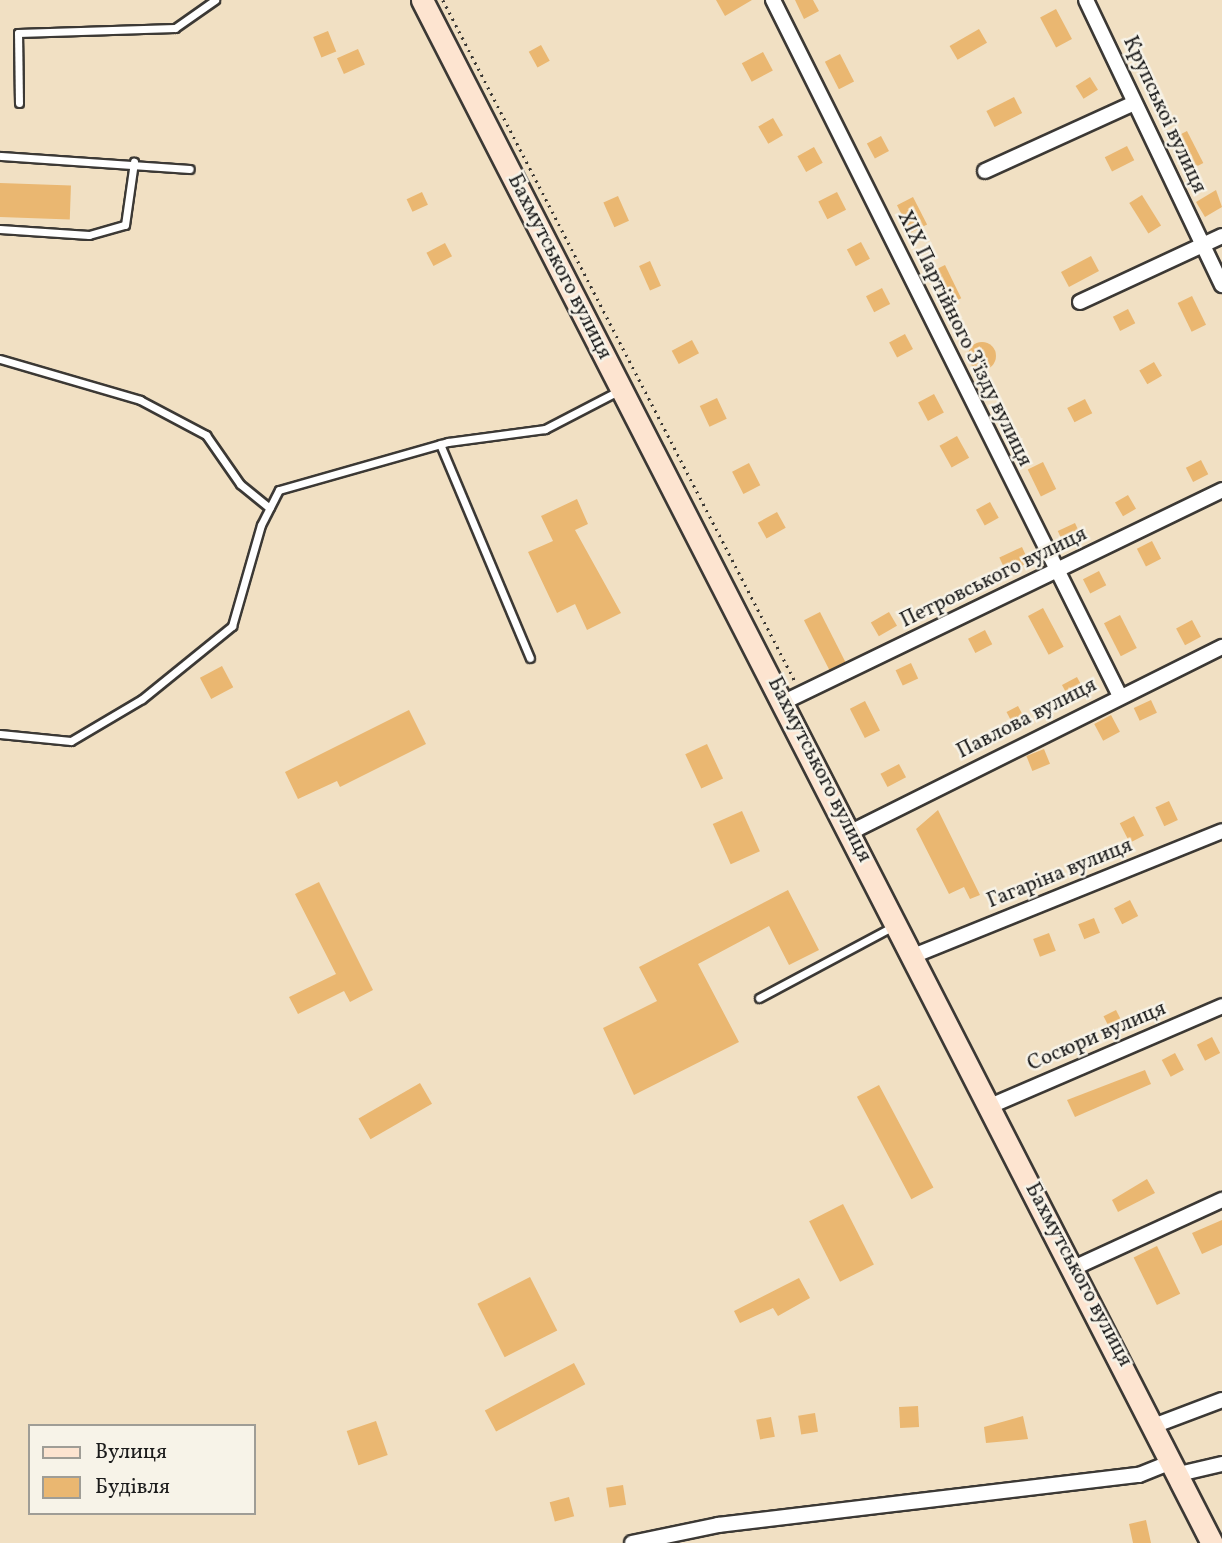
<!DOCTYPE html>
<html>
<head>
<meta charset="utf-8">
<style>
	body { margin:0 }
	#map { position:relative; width:1222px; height:1543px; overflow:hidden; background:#f1e0c3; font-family:Vollkorn,serif }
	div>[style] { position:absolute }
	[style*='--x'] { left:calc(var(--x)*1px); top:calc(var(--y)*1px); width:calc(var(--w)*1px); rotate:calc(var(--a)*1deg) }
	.building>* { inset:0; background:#eab771; transform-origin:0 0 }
	.round { border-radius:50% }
	.path>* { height:2.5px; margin-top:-1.25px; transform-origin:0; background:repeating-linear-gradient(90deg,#3c3935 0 2px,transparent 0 7px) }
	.roads { filter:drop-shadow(2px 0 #3c3935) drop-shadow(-2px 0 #3c3935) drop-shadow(0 2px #3c3935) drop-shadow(0 -2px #3c3935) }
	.lane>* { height:7px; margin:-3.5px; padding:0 3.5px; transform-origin:3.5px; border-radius:3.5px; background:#fff }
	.street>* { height:14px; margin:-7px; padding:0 7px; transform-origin:7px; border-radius:7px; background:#fff }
	.secondary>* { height:21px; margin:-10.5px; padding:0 10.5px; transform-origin:10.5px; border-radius:10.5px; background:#fde4d0 }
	span { translate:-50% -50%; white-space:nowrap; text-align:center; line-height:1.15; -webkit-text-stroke:5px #f7f3e8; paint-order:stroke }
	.street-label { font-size:21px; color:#1c1c1c }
	.legend { position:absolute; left:28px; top:1424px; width:228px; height:91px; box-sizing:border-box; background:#f7f3e8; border:2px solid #9f9d96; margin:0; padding:9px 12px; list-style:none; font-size:21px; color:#1c1c1c }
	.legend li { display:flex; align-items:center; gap:14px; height:35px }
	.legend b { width:35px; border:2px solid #9f9d96 }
</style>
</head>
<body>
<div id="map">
	<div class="building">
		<div style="clip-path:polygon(716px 0,752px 0,725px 16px)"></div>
		<div style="clip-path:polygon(795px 0,813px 0,819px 11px,804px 19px)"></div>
		<div style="left:1056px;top:9px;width:34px;height:18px;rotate:62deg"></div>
		<div style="left:979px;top:29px;width:16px;height:34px;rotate:60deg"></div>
		<div style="left:328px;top:31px;width:22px;height:16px;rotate:68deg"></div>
		<div style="left:541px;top:45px;width:18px;height:14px;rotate:61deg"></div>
		<div style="left:358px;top:49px;width:17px;height:23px;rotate:66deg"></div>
		<div style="left:763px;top:52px;width:21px;height:24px;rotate:62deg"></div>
		<div style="left:840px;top:54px;width:31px;height:17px;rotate:63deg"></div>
		<div style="left:1090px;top:77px;width:15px;height:17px;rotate:58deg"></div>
		<div style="left:1014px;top:97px;width:18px;height:31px;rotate:63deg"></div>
		<div style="left:773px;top:118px;width:20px;height:17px;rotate:60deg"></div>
		<div style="left:1187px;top:131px;width:36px;height:17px;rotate:63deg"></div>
		<div style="left:881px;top:136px;width:17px;height:16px;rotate:62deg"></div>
		<div style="left:1127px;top:146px;width:16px;height:25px;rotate:63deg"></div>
		<div style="left:814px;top:147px;width:18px;height:19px;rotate:61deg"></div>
		<div style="left:0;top:183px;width:71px;height:34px;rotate:2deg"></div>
		<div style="clip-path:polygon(1216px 190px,1222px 207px,1205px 217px,1196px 202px)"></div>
		<div style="left:422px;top:192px;width:14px;height:17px;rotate:65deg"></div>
		<div style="left:837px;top:192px;width:20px;height:21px;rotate:63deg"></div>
		<div style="left:1142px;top:195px;width:36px;height:15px;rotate:58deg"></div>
		<div style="left:618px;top:196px;width:27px;height:16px;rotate:66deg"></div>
		<div style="left:913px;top:197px;width:31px;height:18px;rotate:63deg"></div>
		<div style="left:861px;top:242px;width:19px;height:16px;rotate:62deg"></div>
		<div style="left:445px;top:243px;width:15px;height:21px;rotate:62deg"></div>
		<div style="left:1091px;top:256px;width:17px;height:34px;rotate:62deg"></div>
		<div style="left:650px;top:261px;width:27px;height:12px;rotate:66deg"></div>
		<div style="left:945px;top:265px;width:37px;height:17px;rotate:64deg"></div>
		<div style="left:882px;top:288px;width:18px;height:18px;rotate:63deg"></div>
		<div style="left:1192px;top:296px;width:32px;height:16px;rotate:64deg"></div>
		<div style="left:1128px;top:309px;width:16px;height:17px;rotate:63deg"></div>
		<div style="left:905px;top:334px;width:17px;height:18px;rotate:62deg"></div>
		<div style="left:692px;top:340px;width:15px;height:23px;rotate:62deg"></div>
		<div class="round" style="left:968px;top:342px;width:28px;height:28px"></div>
		<div style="left:1154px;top:362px;width:16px;height:17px;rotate:60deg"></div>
		<div style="left:934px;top:394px;width:21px;height:18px;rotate:62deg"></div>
		<div style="left:717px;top:398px;width:23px;height:19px;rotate:65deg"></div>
		<div style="left:1085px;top:399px;width:16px;height:20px;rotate:63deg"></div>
		<div style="left:957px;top:436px;width:25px;height:20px;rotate:61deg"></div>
		<div style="left:1201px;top:460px;width:16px;height:17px;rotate:63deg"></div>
		<div style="left:1043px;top:462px;width:30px;height:17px;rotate:64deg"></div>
		<div style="left:749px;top:463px;width:25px;height:19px;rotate:63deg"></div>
		<div style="left:1128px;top:495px;width:16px;height:15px;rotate:60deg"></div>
		<div style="clip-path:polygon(577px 499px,588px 524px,575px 530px,621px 613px,587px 630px,575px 604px,557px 613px,528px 552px,553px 541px,541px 516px)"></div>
		<div style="left:990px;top:502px;width:18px;height:16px;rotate:61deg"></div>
		<div style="left:777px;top:512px;width:18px;height:22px;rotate:61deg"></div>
		<div style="left:1075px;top:523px;width:14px;height:19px;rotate:65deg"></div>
		<div style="left:1152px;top:541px;width:20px;height:17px;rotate:63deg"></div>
		<div style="left:1022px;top:547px;width:17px;height:25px;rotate:65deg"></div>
		<div style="left:1099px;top:571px;width:16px;height:18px;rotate:63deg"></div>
		<div style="left:1043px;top:608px;width:44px;height:17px;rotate:62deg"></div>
		<div style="left:820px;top:612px;width:56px;height:18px;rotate:63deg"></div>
		<div style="left:889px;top:612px;width:16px;height:21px;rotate:60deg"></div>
		<div style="left:1120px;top:615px;width:37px;height:18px;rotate:63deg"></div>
		<div style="left:1192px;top:620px;width:19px;height:18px;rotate:62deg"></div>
		<div style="left:985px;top:630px;width:16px;height:19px;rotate:63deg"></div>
		<div style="left:911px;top:663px;width:17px;height:17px;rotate:65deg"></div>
		<div style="left:222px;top:666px;width:24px;height:25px;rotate:62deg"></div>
		<div style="left:1077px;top:677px;width:15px;height:17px;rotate:62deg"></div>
		<div style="left:1151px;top:700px;width:14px;height:19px;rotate:65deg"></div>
		<div style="left:865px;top:701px;width:33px;height:17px;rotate:63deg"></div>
		<div style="left:1018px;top:706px;width:19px;height:13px;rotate:62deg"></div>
		<div style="clip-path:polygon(409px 710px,426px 744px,340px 787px,337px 781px,298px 799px,285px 772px)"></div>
		<div style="left:1111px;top:715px;width:19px;height:19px;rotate:62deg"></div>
		<div style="left:707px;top:744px;width:38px;height:24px;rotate:65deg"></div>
		<div style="left:1044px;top:749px;width:16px;height:19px;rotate:68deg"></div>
		<div style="left:899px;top:764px;width:15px;height:21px;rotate:62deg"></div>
		<div style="left:1169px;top:801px;width:21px;height:15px;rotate:65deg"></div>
		<div style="clip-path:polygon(938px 810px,980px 895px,970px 899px,964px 887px,949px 894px,916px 829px)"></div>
		<div style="left:742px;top:811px;width:44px;height:32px;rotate:66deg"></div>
		<div style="left:1134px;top:816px;width:22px;height:16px;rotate:63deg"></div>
		<div style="clip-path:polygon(319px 882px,373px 990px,350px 1002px,344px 991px,298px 1014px,289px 997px,336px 974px,295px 894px)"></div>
		<div style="clip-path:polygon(788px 890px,819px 950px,789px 965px,769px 926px,698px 964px,739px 1042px,634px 1095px,603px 1028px,657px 1001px,639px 967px)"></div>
		<div style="left:1130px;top:900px;width:18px;height:18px;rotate:63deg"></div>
		<div style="left:1094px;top:918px;width:16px;height:17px;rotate:68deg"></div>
		<div style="left:1049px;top:933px;width:19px;height:17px;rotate:69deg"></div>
		<div style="left:1116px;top:1010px;width:18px;height:14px;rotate:63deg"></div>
		<div style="left:1212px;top:1037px;width:18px;height:17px;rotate:63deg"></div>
		<div style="left:1175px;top:1053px;width:19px;height:15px;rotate:62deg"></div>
		<div style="clip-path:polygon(1145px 1070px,1151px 1084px,1075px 1117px,1067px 1100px)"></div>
		<div style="left:420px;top:1083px;width:24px;height:71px;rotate:60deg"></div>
		<div style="left:879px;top:1085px;width:116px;height:25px;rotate:62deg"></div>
		<div style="clip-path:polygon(1147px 1179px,1155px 1193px,1118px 1212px,1112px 1200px)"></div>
		<div style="left:843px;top:1204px;width:68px;height:38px;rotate:63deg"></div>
		<div style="clip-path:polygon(1222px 1220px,1222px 1245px,1202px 1254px,1192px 1233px)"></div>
		<div style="left:1157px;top:1246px;width:53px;height:26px;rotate:64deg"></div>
		<div style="left:530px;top:1277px;width:60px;height:59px;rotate:63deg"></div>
		<div style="clip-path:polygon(799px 1278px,810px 1298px,778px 1316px,773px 1308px,740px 1323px,734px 1311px)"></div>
		<div style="left:574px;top:1363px;width:24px;height:101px;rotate:62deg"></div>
		<div style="left:918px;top:1406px;width:21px;height:19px;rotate:87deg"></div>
		<div style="left:815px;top:1413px;width:19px;height:17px;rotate:81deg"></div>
		<div style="clip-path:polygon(1023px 1416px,1028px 1439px,986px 1443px,984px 1427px)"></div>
		<div style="left:771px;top:1417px;width:20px;height:15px;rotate:79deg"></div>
		<div style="left:376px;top:1421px;width:36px;height:31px;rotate:71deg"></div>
		<div style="left:623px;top:1485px;width:20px;height:17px;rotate:81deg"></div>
		<div style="left:569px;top:1497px;width:20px;height:20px;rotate:75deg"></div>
		<div style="clip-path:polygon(1146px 1520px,1151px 1543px,1133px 1543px,1129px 1524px)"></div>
	</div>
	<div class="path">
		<div style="--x:443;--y:0;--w:767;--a:62.67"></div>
	</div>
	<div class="roads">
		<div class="lane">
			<div style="--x:19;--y:103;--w:70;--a:-90.8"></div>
			<div style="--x:18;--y:33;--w:157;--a:-1.8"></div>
			<div style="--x:175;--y:28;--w:49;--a:-35"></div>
			<div style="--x:0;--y:156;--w:190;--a:3.9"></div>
			<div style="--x:0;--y:229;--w:89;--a:3.9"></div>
			<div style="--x:89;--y:235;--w:37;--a:-16"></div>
			<div style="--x:125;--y:225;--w:64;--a:-81.9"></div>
			<div style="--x:0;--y:359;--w:146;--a:16.3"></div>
			<div style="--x:140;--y:400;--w:75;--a:27.9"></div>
			<div style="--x:206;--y:435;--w:60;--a:55.2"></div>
			<div style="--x:240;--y:484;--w:38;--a:39"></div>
			<div style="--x:440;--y:444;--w:232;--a:67.2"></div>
			<div style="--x:0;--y:734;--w:71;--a:5.6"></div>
			<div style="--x:71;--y:741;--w:82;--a:-30.6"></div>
			<div style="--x:142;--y:699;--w:116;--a:-39"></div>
			<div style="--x:232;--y:626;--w:105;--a:-74"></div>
			<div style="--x:261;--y:525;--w:39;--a:-63"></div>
			<div style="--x:279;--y:490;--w:176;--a:-15.9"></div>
			<div style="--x:448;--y:442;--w:98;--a:-7.6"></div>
			<div style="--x:545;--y:429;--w:82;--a:-27.5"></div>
			<div style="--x:759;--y:998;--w:153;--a:-28.1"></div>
		</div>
		<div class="street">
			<div style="--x:773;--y:0;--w:778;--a:63.5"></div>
			<div style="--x:1086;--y:0;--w:316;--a:64.5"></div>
			<div style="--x:985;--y:171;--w:164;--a:-24.5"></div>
			<div style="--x:1080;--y:302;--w:157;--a:-24.9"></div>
			<div style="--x:784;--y:702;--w:487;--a:-25.8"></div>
			<div style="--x:851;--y:832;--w:415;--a:-26.5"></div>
			<div style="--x:913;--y:956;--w:333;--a:-22"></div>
			<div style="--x:988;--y:1107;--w:255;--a:-23.3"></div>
			<div style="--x:1076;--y:1267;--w:161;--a:-24.7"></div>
			<div style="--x:1156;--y:1425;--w:71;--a:-20.7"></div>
			<div style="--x:1179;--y:1474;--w:44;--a:-13.1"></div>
			<div style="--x:632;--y:1543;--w:88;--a:-11.8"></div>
			<div style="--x:718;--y:1525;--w:424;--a:-6.8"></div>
			<div style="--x:1139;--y:1475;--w:37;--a:-22"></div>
		</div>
		<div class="secondary">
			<div style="--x:422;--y:0;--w:1733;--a:62.89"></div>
		</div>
	</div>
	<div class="street-label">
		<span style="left:1164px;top:115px;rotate:65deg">Крупської вулиця</span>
		<span style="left:559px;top:267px;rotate:63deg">Бахмутського вулиця</span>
		<span style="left:964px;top:339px;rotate:64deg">XIX Партійного З'їзду вулиця</span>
		<span style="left:994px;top:578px;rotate:-26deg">Петровського вулиця</span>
		<span style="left:1027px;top:719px;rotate:-27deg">Павлова вулиця</span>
		<span style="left:819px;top:770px;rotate:63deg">Бахмутського вулиця</span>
		<span style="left:1060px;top:874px;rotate:-22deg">Гагаріна вулиця</span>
		<span style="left:1097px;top:1037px;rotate:-23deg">Сосюри вулиця</span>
		<span style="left:1078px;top:1275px;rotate:62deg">Бахмутського вулиця</span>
	</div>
	<ul class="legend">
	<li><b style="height:9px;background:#fde4d0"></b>Вулиця</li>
	<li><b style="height:19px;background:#eab771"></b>Будівля</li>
	</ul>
</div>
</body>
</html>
